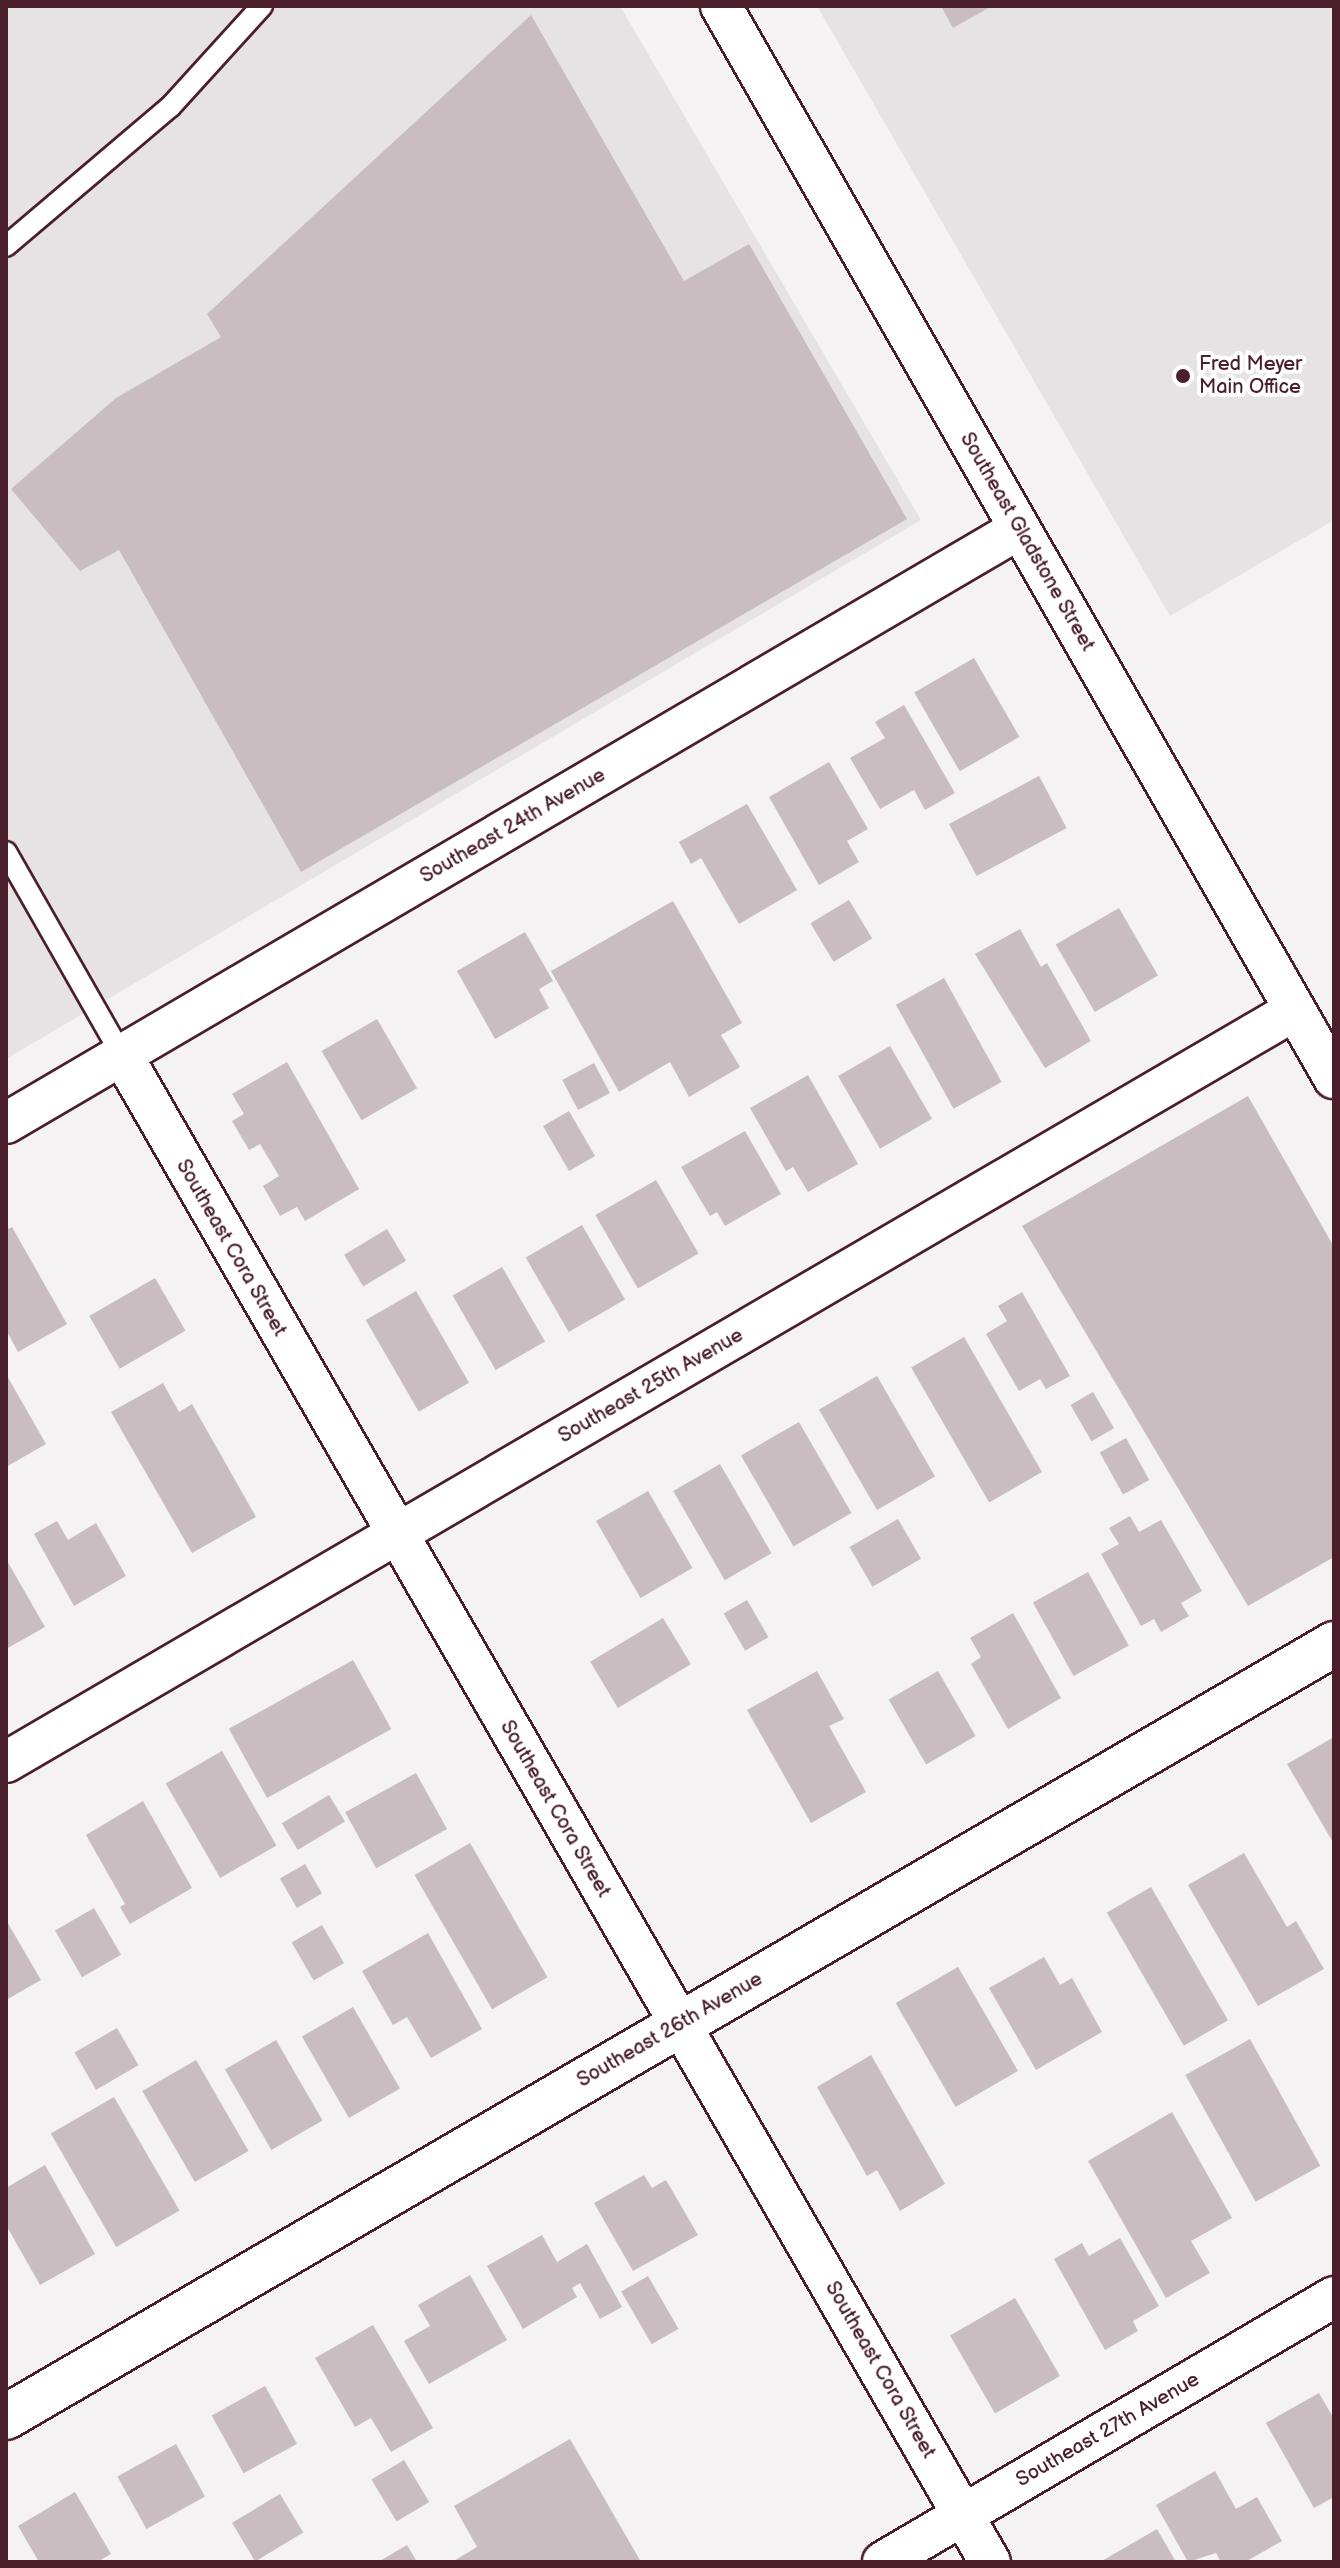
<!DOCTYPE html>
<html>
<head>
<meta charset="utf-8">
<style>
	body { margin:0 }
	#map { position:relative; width:1340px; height:2568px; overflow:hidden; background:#f4f2f2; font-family:"Balsamiq Sans",sans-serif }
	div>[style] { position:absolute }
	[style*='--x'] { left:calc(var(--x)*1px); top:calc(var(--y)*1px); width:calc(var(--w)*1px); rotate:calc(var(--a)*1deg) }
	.built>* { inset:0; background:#e7e2e3 }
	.building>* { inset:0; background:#cabdc1; transform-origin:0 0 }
	.roads { filter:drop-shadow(2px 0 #4a1f2b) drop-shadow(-2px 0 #4a1f2b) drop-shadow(0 2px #4a1f2b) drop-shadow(0 -2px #4a1f2b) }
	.lane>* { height:20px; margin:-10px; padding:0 10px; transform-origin:10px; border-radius:10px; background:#fff }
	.street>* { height:40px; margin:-20px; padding:0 20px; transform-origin:20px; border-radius:20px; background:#fff }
	.secondary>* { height:44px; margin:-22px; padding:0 22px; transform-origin:22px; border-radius:22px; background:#fff }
	.dots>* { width:22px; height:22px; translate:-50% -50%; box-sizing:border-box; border:4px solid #fff; border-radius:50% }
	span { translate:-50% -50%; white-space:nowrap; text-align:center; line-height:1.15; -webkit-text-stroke:8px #fff; paint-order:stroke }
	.poi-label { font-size:20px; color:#4a1f2b }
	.left { translate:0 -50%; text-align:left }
	.street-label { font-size:20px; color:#4a1f2b }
	.frame { position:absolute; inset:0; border:8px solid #4a1f2b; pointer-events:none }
</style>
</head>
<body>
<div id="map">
	<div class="built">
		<div style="clip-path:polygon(6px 6px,620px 6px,921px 520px,6px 1059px)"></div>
		<div style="clip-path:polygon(817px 6px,1334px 6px,1334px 520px,1170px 616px)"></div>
	</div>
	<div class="building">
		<div style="clip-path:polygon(941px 6px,992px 6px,953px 28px)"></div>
		<div style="clip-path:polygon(531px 15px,684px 281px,749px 244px,907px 519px,301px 872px,119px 550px,80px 571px,11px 489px,116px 398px,221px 337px,207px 314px)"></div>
		<div style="left:974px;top:658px;width:91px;height:69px;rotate:60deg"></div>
		<div style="clip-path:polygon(904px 705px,955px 793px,925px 810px,914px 790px,880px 809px,850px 758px,885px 738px,875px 722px)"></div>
		<div style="clip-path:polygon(829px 762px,868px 829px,847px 841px,859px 862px,819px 885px,769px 797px)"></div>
		<div style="left:1039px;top:776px;width:59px;height:102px;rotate:62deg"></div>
		<div style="clip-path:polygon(747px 804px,797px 890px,739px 924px,701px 858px,691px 864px,679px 842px)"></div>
		<div style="left:849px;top:900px;width:45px;height:45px;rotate:59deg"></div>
		<div style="clip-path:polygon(673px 901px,742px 1023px,721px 1035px,740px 1067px,689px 1097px,670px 1062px,619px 1092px,551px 971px)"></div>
		<div style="left:1119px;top:908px;width:78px;height:73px;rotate:60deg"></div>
		<div style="clip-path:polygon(1020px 929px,1041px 967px,1047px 963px,1091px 1041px,1045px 1068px,975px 954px)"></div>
		<div style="clip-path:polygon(525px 932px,553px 981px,539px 989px,549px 1008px,495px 1039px,457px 971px)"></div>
		<div style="left:944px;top:978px;width:119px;height:55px;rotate:61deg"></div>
		<div style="left:377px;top:1019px;width:80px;height:64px;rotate:60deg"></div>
		<div style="left:890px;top:1046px;width:84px;height:60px;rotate:60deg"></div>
		<div style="clip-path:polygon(287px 1062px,359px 1189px,305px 1221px,297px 1207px,280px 1216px,263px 1186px,279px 1176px,260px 1144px,249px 1150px,232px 1121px,244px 1114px,232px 1094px)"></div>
		<div style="left:594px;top:1063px;width:34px;height:36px;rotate:62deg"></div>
		<div style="clip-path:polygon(808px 1075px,858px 1164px,808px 1192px,793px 1167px,786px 1171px,750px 1108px)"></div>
		<div style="clip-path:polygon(1248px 1096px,1334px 1247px,1334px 1557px,1248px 1606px,1022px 1226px)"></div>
		<div style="left:569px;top:1111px;width:52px;height:30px;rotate:60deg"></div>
		<div style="clip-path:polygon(745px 1131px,781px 1194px,725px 1226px,717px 1212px,710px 1216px,681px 1167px)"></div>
		<div style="left:656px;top:1180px;width:85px;height:70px;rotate:60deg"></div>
		<div style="left:582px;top:1225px;width:86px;height:65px;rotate:60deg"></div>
		<div style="clip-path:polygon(12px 1227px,67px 1324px,18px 1352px,6px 1330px,6px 1230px)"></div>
		<div style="left:387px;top:1229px;width:37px;height:50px;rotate:59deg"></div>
		<div style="left:502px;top:1267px;width:86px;height:57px;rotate:60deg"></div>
		<div style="left:155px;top:1278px;width:61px;height:76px;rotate:60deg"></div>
		<div style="left:416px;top:1291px;width:106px;height:58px;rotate:60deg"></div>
		<div style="clip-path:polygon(1022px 1292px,1070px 1376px,1046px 1389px,1040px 1379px,1019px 1391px,986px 1334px,1007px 1321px,998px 1306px)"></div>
		<div style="left:964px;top:1337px;width:156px;height:61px;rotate:60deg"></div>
		<div style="clip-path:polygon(6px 1374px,46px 1444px,6px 1467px)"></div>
		<div style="left:877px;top:1376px;width:116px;height:67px;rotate:60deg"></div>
		<div style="clip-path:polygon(163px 1383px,179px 1412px,192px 1404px,256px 1517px,192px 1553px,111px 1412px)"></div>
		<div style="left:1093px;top:1392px;width:42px;height:26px;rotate:60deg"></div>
		<div style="left:799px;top:1422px;width:105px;height:67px;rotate:60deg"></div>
		<div style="left:1126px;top:1438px;width:48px;height:30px;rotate:61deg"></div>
		<div style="left:720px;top:1464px;width:103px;height:54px;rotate:60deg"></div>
		<div style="left:648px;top:1491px;width:89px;height:60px;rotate:60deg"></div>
		<div style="clip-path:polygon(1130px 1516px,1139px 1532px,1161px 1520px,1202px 1591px,1181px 1603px,1189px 1616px,1161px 1632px,1154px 1619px,1141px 1626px,1101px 1554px,1119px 1544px,1109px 1528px)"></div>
		<div style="left:898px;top:1519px;width:46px;height:56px;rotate:60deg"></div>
		<div style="clip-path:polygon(57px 1521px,68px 1540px,96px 1523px,126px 1576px,74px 1606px,34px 1534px)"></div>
		<div style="clip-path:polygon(6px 1559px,45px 1627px,6px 1649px)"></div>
		<div style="left:1088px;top:1572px;width:84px;height:63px;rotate:61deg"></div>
		<div style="left:747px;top:1600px;width:43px;height:27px;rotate:60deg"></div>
		<div style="clip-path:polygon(1013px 1613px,1061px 1698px,1008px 1729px,971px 1664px,981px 1657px,970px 1638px)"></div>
		<div style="left:663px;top:1618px;width:54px;height:85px;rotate:59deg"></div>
		<div style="left:353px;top:1660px;width:79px;height:142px;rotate:61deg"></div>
		<div style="clip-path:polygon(817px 1671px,844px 1719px,829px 1726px,866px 1792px,811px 1823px,747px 1710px)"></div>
		<div style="left:938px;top:1671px;width:75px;height:57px;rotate:60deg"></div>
		<div style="clip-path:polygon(1334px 1737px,1334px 1844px,1287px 1764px)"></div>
		<div style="left:222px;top:1751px;width:109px;height:65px;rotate:60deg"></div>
		<div style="left:416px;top:1773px;width:64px;height:81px;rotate:61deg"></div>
		<div style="left:329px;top:1795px;width:31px;height:55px;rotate:59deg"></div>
		<div style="clip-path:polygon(143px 1801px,192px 1888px,130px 1924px,120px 1907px,125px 1904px,86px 1835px)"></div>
		<div style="left:470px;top:1843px;width:155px;height:64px;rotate:60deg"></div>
		<div style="clip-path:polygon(1244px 1853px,1287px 1927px,1296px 1921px,1324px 1969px,1258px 2006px,1188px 1885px)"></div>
		<div style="left:305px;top:1864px;width:34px;height:29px;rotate:60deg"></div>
		<div style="left:1151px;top:1887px;width:154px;height:51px;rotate:60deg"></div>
		<div style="left:94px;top:1908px;width:54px;height:45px;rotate:60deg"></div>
		<div style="clip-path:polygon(6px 1920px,41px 1980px,6px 2000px)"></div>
		<div style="left:322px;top:1925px;width:44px;height:35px;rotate:60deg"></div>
		<div style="clip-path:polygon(428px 1933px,482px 2029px,431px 2058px,407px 2017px,393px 2025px,362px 1971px)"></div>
		<div style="clip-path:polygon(1044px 1957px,1060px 1985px,1072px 1978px,1102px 2032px,1036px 2070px,989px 1988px)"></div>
		<div style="left:958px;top:1967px;width:120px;height:72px;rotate:60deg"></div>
		<div style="left:353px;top:2007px;width:94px;height:59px;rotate:60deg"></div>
		<div style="left:117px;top:2028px;width:43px;height:49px;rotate:60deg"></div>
		<div style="left:1250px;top:2039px;width:145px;height:74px;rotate:61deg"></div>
		<div style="left:276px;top:2040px;width:93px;height:59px;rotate:60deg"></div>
		<div style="clip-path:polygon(871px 2055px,945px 2184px,900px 2211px,877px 2170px,867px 2176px,817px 2087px)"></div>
		<div style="left:196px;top:2060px;width:105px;height:62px;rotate:60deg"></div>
		<div style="left:114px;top:2097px;width:131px;height:73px;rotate:60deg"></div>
		<div style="clip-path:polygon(1172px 2112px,1232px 2218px,1191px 2241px,1210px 2273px,1166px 2298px,1088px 2161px)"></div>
		<div style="clip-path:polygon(45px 2165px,95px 2254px,40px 2285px,6px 2225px,6px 2188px)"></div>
		<div style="clip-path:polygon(644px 2175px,652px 2188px,666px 2180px,698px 2235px,633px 2271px,594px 2203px)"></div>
		<div style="clip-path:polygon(542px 2235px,557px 2262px,587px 2244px,622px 2307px,600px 2319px,580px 2283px,572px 2288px,577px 2297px,523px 2329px,487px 2266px)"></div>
		<div style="clip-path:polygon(1120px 2238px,1159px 2306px,1133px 2321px,1138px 2331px,1105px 2350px,1054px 2259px,1082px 2243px,1089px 2256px)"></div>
		<div style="clip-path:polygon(470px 2275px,507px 2340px,429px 2384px,404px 2341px,430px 2326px,418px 2305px)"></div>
		<div style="left:648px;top:2276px;width:61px;height:31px;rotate:60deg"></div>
		<div style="left:1015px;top:2298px;width:90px;height:75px;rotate:60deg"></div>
		<div style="clip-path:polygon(373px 2325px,433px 2428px,391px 2452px,371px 2418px,355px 2427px,315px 2358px)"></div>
		<div style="left:265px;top:2386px;width:66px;height:61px;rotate:61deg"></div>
		<div style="clip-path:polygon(1319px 2393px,1334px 2419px,1334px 2497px,1314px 2508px,1266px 2423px)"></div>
		<div style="clip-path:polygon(570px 2439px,641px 2562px,452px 2562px,477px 2547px,454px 2506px)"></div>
		<div style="left:176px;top:2444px;width:60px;height:67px;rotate:61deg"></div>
		<div style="left:404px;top:2460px;width:49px;height:38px;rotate:59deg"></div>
		<div style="clip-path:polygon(1215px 2471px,1236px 2509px,1257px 2497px,1282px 2541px,1245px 2562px,1221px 2562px,1216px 2553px,1188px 2562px,1156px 2505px)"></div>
		<div style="clip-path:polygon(75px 2492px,111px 2554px,97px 2562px,39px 2562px,18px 2526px)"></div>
		<div style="left:280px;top:2494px;width:45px;height:56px;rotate:59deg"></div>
		<div style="clip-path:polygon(1157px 2529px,1176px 2562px,1100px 2562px)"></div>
		<div style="clip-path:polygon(407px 2545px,417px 2562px,378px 2562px)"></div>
	</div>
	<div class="roads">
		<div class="lane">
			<div style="--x:6;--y:246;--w:215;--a:-40.3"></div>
			<div style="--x:170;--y:107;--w:137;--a:-47.7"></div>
			<div style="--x:6;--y:852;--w:234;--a:60.3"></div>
		</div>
		<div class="street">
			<div style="--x:721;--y:6;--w:1235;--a:60.24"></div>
			<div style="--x:122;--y:1055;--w:1739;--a:60.06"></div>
			<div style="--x:6;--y:1123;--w:1174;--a:-30.39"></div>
			<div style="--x:6;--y:1762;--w:1492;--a:-30.26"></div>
			<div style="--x:883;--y:2562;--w:523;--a:-30.44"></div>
		</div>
		<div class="secondary">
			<div style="--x:6;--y:2417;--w:1537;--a:-30.2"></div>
		</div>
	</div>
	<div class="dots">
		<div style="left:1183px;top:376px;background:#4a1f2b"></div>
	</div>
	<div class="poi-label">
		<span class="left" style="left:1199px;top:376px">Fred Meyer<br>Main Office</span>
	</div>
	<div class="street-label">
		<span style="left:1027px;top:542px;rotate:60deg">Southeast Gladstone Street</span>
		<span style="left:513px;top:826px;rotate:-30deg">Southeast 24th Avenue</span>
		<span style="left:231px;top:1248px;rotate:60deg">Southeast Cora Street</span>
		<span style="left:651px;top:1386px;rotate:-30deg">Southeast 25th Avenue</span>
		<span style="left:555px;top:1809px;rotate:60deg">Southeast Cora Street</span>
		<span style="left:670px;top:2030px;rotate:-30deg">Southeast 26th Avenue</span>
		<span style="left:880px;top:2370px;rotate:60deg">Southeast Cora Street</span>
		<span style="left:1108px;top:2430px;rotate:-30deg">Southeast 27th Avenue</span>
	</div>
	<div class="frame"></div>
</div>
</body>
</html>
